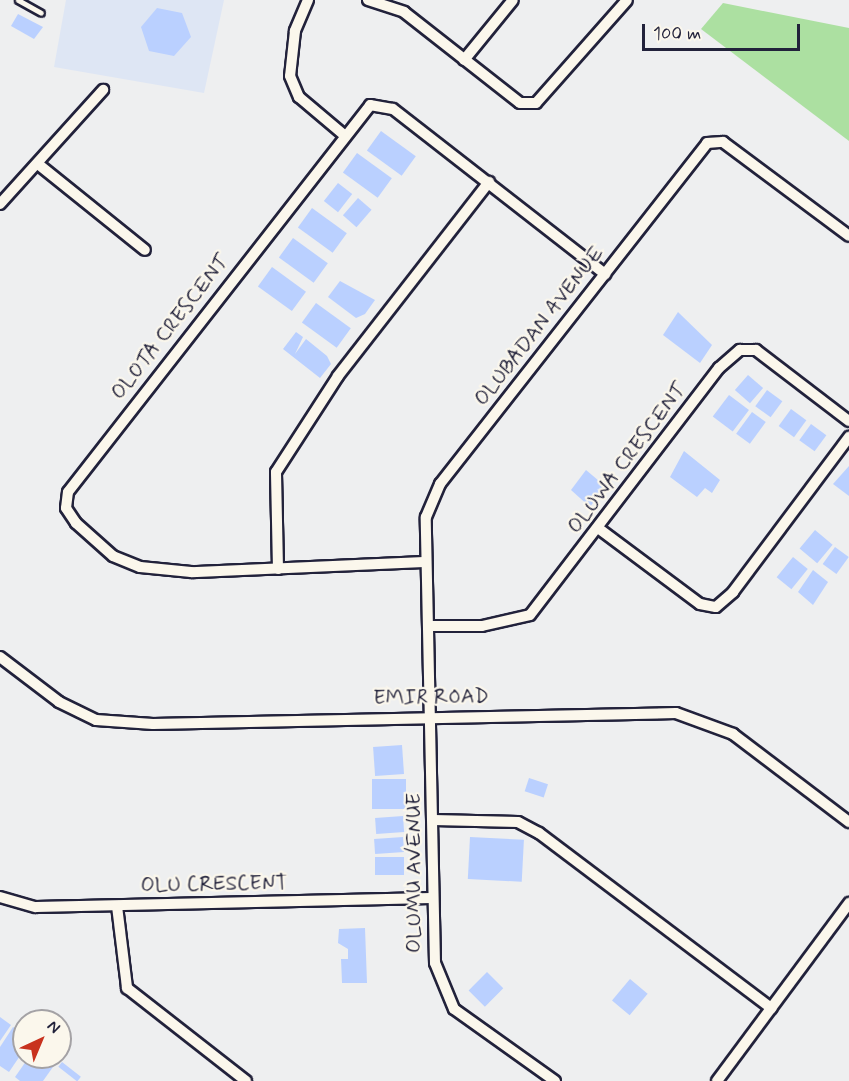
<!DOCTYPE html>
<html>
<head>
<meta charset="utf-8">
<style>
	body { margin:0 }
	#map { position:relative; width:849px; height:1081px; overflow:hidden; background:#eeeff0; font-family:Mynerve,sans-serif }
	div>[style] { position:absolute }
	[style*='--x'] { left:calc(var(--x)*1px); top:calc(var(--y)*1px); width:calc(var(--w)*1px); rotate:calc(var(--a)*1deg) }
	.built>* { inset:0; background:#dee6f4 }
	.green>* { inset:0; background:#ace0a1 }
	.building>* { inset:0; background:#bad0ff; transform-origin:0 0 }
	.roads { filter:drop-shadow(2px 0 #22223b) drop-shadow(-2px 0 #22223b) drop-shadow(0 2px #22223b) drop-shadow(0 -2px #22223b) }
	.service>* { height:5px; margin:-2.5px; padding:0 2.5px; transform-origin:2.5px; border-radius:2.5px; background:#fbf7ec }
	.minor>* { height:10px; margin:-5px; padding:0 5px; transform-origin:5px; border-radius:5px; background:#fbf7ec }
	span { translate:-50% -50%; white-space:nowrap; text-align:center; line-height:1.15; -webkit-text-stroke:4.5px #fbf7ec; paint-order:stroke }
	.street-label { font-size:21px; color:#22223b }
	.north { position:absolute; left:12px; top:1009px; width:60px; height:60px; box-sizing:border-box; background:#fbf7ec; border:2px solid #a4a2a5; border-radius:50%; rotate:44deg; font-size:16px; font-weight:700; line-height:24px; text-align:center; color:#22223b }
	.north::after { content:''; display:block; margin:auto; width:21px; height:27px; background:#c8321e; clip-path:polygon(50% 0,100% 100%,50% 72%,0 100%) }
	.scale { position:absolute; left:642px; top:24px; width:158px; height:27px; box-sizing:border-box; border:3px solid #22223b; border-top:0; padding-left:8px; font-size:18px; line-height:21px; white-space:nowrap; color:#22223b; -webkit-text-stroke:4px #fbf7ec; paint-order:stroke }
</style>
</head>
<body>
<div id="map">
	<div class="built">
		<div style="clip-path:polygon(66px 0,224px 0,204px 93px,54px 67px)"></div>
	</div>
	<div class="green">
		<div style="clip-path:polygon(723px 3px,849px 28px,849px 141px,701px 29px)"></div>
	</div>
	<div class="building">
		<div style="clip-path:polygon(157px 8px,182px 13px,191px 37px,174px 56px,149px 51px,141px 27px)"></div>
		<div style="clip-path:polygon(18px 14px,43px 27px,34px 39px,11px 26px)"></div>
		<div style="left:381px;top:131px;width:43px;height:24px;rotate:36deg"></div>
		<div style="left:357px;top:153px;width:43px;height:24px;rotate:36deg"></div>
		<div style="left:338px;top:183px;width:18px;height:23px;rotate:38deg"></div>
		<div style="left:358px;top:198px;width:18px;height:23px;rotate:41deg"></div>
		<div style="left:312px;top:208px;width:43px;height:24px;rotate:36deg"></div>
		<div style="left:293px;top:238px;width:43px;height:24px;rotate:36deg"></div>
		<div style="left:272px;top:267px;width:42px;height:24px;rotate:36deg"></div>
		<div style="clip-path:polygon(340px 281px,375px 300px,365px 314px,356px 318px,328px 297px)"></div>
		<div style="left:316px;top:303px;width:43px;height:24px;rotate:36deg"></div>
		<div style="clip-path:polygon(678px 312px,712px 345px,700px 363px,663px 335px)"></div>
		<div style="clip-path:polygon(296px 332px,303px 337px,295px 354px,306px 339px,327px 356px,331px 364px,320px 378px,283px 349px)"></div>
		<div style="left:748px;top:375px;width:20px;height:20px;rotate:41deg"></div>
		<div style="left:767px;top:390px;width:19px;height:20px;rotate:36deg"></div>
		<div style="left:729px;top:395px;width:25px;height:27px;rotate:37deg"></div>
		<div style="left:791px;top:409px;width:19px;height:21px;rotate:36deg"></div>
		<div style="left:752px;top:412px;width:17px;height:27px;rotate:36deg"></div>
		<div style="left:811px;top:424px;width:19px;height:20px;rotate:36deg"></div>
		<div style="clip-path:polygon(684px 451px,720px 480px,712px 493px,705px 488px,697px 497px,670px 477px)"></div>
		<div style="clip-path:polygon(849px 466px,849px 496px,833px 484px)"></div>
		<div style="clip-path:polygon(586px 470px,605px 486px,590px 507px,571px 490px)"></div>
		<div style="left:815px;top:530px;width:23px;height:24px;rotate:40deg"></div>
		<div style="left:835px;top:547px;width:17px;height:21px;rotate:36deg"></div>
		<div style="left:793px;top:557px;width:19px;height:26px;rotate:39deg"></div>
		<div style="clip-path:polygon(813px 570px,828px 582px,813px 605px,798px 592px)"></div>
		<div style="left:402px;top:745px;width:29px;height:29px;rotate:86deg"></div>
		<div style="left:529px;top:778px;width:20px;height:14px;rotate:18deg"></div>
		<div style="left:372px;top:779px;width:34px;height:30px"></div>
		<div style="left:403px;top:816px;width:16px;height:28px;rotate:86deg"></div>
		<div style="left:403px;top:837px;width:15px;height:29px;rotate:86deg"></div>
		<div style="left:470px;top:837px;width:54px;height:42px;rotate:3deg"></div>
		<div style="left:375px;top:857px;width:29px;height:18px"></div>
		<div style="clip-path:polygon(365px 928px,367px 983px,342px 983px,341px 959px,348px 959px,348px 949px,338px 943px,339px 929px)"></div>
		<div style="left:487px;top:972px;width:23px;height:26px;rotate:45deg"></div>
		<div style="left:630px;top:979px;width:23px;height:28px;rotate:40deg"></div>
		<div style="clip-path:polygon(0 1017px,11px 1025px,0 1041px)"></div>
		<div style="clip-path:polygon(13px 1027px,24px 1034px,24px 1050px,9px 1072px,0 1066px,0 1047px)"></div>
		<div style="clip-path:polygon(29px 1057px,60px 1057px,43px 1081px,20px 1081px,15px 1077px)"></div>
		<div style="left:62px;top:1062px;width:24px;height:6px;rotate:38deg"></div>
	</div>
	<div class="roads">
		<div class="service">
			<div style="--x:18;--y:0;--w:26;--a:29"></div>
		</div>
		<div class="minor">
			<div style="--x:308;--y:0;--w:34;--a:113"></div>
			<div style="--x:295;--y:31;--w:45;--a:96.3"></div>
			<div style="--x:290;--y:76;--w:23;--a:67"></div>
			<div style="--x:299;--y:97;--w:57;--a:40.1"></div>
			<div style="--x:368;--y:0;--w:38;--a:18"></div>
			<div style="--x:404;--y:12;--w:147;--a:38.1"></div>
			<div style="--x:520;--y:103;--w:16;--a:0"></div>
			<div style="--x:536;--y:103;--w:137;--a:-48.5"></div>
			<div style="--x:464;--y:60;--w:77;--a:-50.8"></div>
			<div style="--x:38;--y:164;--w:137;--a:38.8"></div>
			<div style="--x:0;--y:204;--w:154;--a:-47.9"></div>
			<div style="--x:598;--y:528;--w:127;--a:36.7"></div>
			<div style="--x:700;--y:604;--w:16;--a:11"></div>
			<div style="--x:716;--y:607;--w:23;--a:-41"></div>
			<div style="--x:733;--y:592;--w:194;--a:-53.2"></div>
			<div style="--x:424;--y:562;--w:233;--a:177.5"></div>
			<div style="--x:191;--y:572;--w:51;--a:-174.4"></div>
			<div style="--x:140;--y:567;--w:29;--a:-158"></div>
			<div style="--x:113;--y:556;--w:50;--a:-138.3"></div>
			<div style="--x:76;--y:523;--w:18;--a:-124"></div>
			<div style="--x:66;--y:508;--w:16;--a:-83"></div>
			<div style="--x:68;--y:492;--w:491;--a:-52"></div>
			<div style="--x:370;--y:105;--w:23;--a:10"></div>
			<div style="--x:393;--y:109;--w:269;--a:37.9"></div>
			<div style="--x:278;--y:569;--w:97;--a:-91.2"></div>
			<div style="--x:276;--y:472;--w:114;--a:-57.1"></div>
			<div style="--x:338;--y:376;--w:246;--a:-52.1"></div>
			<div style="--x:428;--y:626;--w:54;--a:0"></div>
			<div style="--x:482;--y:626;--w:49;--a:-12.9"></div>
			<div style="--x:530;--y:615;--w:311;--a:-52.6"></div>
			<div style="--x:719;--y:368;--w:28;--a:-41"></div>
			<div style="--x:740;--y:350;--w:16;--a:0"></div>
			<div style="--x:756;--y:350;--w:117;--a:37.4"></div>
			<div style="--x:0;--y:657;--w:74;--a:37.3"></div>
			<div style="--x:59;--y:702;--w:41;--a:25.9"></div>
			<div style="--x:96;--y:720;--w:57;--a:4"></div>
			<div style="--x:153;--y:724;--w:523;--a:-1.2"></div>
			<div style="--x:676;--y:713;--w:61;--a:20.2"></div>
			<div style="--x:733;--y:734;--w:146;--a:37.2"></div>
			<div style="--x:434;--y:820;--w:84;--a:1.4"></div>
			<div style="--x:518;--y:822;--w:24;--a:28"></div>
			<div style="--x:539;--y:833;--w:291;--a:37"></div>
			<div style="--x:0;--y:897;--w:37;--a:16"></div>
			<div style="--x:36;--y:907;--w:395;--a:-1.3"></div>
			<div style="--x:117;--y:906;--w:83;--a:83"></div>
			<div style="--x:127;--y:988;--w:151;--a:38"></div>
			<div style="--x:555;--y:1081;--w:124;--a:-144.5"></div>
			<div style="--x:454;--y:1009;--w:50;--a:-112.4"></div>
			<div style="--x:435;--y:963;--w:446;--a:-91.2"></div>
			<div style="--x:426;--y:517;--w:36;--a:-67"></div>
			<div style="--x:440;--y:484;--w:433;--a:-51.9"></div>
			<div style="--x:707;--y:143;--w:16;--a:-4"></div>
			<div style="--x:723;--y:142;--w:157;--a:36.7"></div>
			<div style="--x:717;--y:1081;--w:222;--a:-53.4"></div>
		</div>
	</div>
	<div class="street-label">
		<span style="left:539px;top:326px;rotate:-52deg">OLUBADAN AVENUE</span>
		<span style="left:170px;top:327px;rotate:-52deg">OLOTA CRESCENT</span>
		<span style="left:627px;top:458px;rotate:-53deg">OLUWA CRESCENT</span>
		<span style="left:431px;top:697px;rotate:-1deg">EMIR ROAD</span>
		<span style="left:414px;top:873px;rotate:-90deg">OLUMU AVENUE</span>
		<span style="left:214px;top:884px;rotate:-1deg">OLU CRESCENT</span>
	</div>
	<div class="north">N</div>
	<div class="scale">100 m</div>
</div>
</body>
</html>
